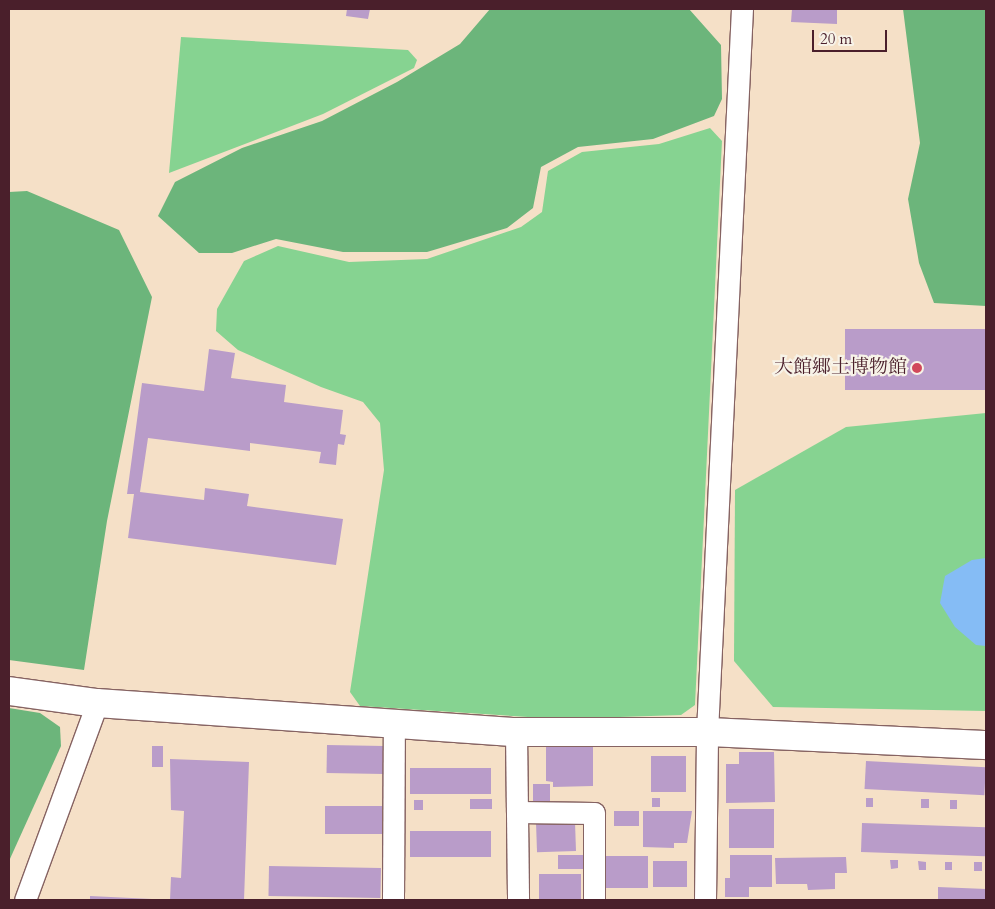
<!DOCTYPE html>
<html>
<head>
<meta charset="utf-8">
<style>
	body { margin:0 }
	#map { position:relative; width:995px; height:909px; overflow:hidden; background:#f5e0c7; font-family:Cardo,"Noto Serif JP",serif }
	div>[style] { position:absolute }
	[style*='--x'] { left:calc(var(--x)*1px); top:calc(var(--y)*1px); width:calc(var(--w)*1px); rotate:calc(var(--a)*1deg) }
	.green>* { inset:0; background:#86d391 }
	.forest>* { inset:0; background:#6cb57b }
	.water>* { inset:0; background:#85bcf5 }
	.building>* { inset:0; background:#b99cc9; transform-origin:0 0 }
	.roads { filter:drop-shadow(1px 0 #866362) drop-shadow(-1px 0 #866362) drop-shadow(0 1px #866362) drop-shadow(0 -1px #866362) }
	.street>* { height:21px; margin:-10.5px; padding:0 10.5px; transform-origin:10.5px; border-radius:10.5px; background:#fff }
	.secondary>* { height:28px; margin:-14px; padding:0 14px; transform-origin:14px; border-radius:14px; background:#fff }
	.dots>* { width:14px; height:14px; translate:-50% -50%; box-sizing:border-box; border:2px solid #f7f3e8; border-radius:50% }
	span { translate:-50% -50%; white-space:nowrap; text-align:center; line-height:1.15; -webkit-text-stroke:4.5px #f7f3e8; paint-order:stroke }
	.poi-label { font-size:19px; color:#4a1f2b }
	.right { translate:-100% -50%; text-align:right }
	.frame { position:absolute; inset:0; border:10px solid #4a1f2b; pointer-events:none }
	.scale { position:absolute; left:812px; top:30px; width:75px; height:22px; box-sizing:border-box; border:2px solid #4a1f2b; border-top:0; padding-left:6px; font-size:15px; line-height:18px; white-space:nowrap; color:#4a1f2b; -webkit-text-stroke:4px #f7f3e8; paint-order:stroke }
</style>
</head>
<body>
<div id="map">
	<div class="green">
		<div style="clip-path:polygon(181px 37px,408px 50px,417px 60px,414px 68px,323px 114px,169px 173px)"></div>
		<div style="clip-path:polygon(710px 128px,722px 141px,695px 705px,681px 715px,559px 719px,360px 706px,350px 692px,384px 470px,380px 423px,363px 402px,321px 387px,238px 350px,216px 331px,217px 309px,244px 261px,278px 246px,349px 262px,427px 259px,521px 227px,542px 212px,548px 171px,582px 152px,659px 144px)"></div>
		<div style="clip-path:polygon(986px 413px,986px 711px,773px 707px,734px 661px,735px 490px,846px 427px)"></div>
	</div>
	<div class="forest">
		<div style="clip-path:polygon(490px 9px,689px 9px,721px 45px,722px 99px,714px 116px,653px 139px,578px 147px,541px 167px,533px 208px,507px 228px,427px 252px,343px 252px,276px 239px,232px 253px,199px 253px,158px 216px,175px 182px,242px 148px,322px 121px,397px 82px,460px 44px)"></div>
		<div style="clip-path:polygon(903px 9px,986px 9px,986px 306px,934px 303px,919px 263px,908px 199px,920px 143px)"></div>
		<div style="clip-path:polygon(27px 191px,119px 230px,152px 297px,107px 521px,84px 670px,9px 660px,9px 192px)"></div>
		<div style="clip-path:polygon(9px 708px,40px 713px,60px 727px,61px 746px,9px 861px)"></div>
	</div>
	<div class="water">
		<div style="clip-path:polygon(986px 558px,986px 646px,976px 645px,955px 627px,940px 603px,945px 576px,972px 560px)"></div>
	</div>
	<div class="building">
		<div style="clip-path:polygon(347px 9px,370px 9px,368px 19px,346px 16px)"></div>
		<div style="clip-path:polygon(792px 9px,837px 9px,837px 24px,791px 22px)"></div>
		<div style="left:986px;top:329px;width:61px;height:141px;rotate:90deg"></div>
		<div style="clip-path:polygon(209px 349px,235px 353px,231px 378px,286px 385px,284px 402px,343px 410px,340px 434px,346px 435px,344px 445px,338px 444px,336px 465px,319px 463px,321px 452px,250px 443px,250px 451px,148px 438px,140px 492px,204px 500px,205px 488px,249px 494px,247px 506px,343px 519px,336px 565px,128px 538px,134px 494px,127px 494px,142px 383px,204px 391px)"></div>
		<div style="left:327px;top:745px;width:57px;height:28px;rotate:1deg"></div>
		<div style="left:152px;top:746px;width:11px;height:21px"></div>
		<div style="clip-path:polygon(593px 746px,593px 786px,553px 787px,553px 782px,546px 781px,546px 747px)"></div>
		<div style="clip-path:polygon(739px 752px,774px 752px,775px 802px,726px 803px,726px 764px,739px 764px)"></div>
		<div style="left:651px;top:756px;width:35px;height:36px"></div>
		<div style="clip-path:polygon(170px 759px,249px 762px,244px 900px,170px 900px,171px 877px,181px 878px,184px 811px,171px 810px)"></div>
		<div style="left:866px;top:761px;width:120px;height:28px;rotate:3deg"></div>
		<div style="left:410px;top:768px;width:81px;height:26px"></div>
		<div style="left:533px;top:784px;width:17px;height:18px"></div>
		<div style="left:652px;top:798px;width:8px;height:9px"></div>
		<div style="left:866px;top:798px;width:7px;height:9px"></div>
		<div style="left:492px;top:799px;width:10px;height:22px;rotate:90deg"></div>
		<div style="left:921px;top:799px;width:8px;height:9px"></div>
		<div style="left:414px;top:800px;width:9px;height:10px"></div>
		<div style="left:950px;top:800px;width:7px;height:9px"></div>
		<div style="left:325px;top:806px;width:57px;height:28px"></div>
		<div style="left:729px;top:809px;width:45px;height:39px"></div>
		<div style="left:614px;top:811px;width:25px;height:15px"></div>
		<div style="clip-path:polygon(643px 811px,692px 811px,687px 843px,674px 843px,674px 848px,643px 847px)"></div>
		<div style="left:575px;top:822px;width:29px;height:39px;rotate:88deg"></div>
		<div style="left:862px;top:823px;width:124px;height:29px;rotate:2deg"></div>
		<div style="left:491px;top:831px;width:26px;height:81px;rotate:90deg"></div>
		<div style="left:558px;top:855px;width:25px;height:14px"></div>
		<div style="clip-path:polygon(730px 855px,772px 855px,772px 887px,749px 887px,749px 897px,725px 897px,725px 878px,730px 878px)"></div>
		<div style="left:604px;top:856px;width:44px;height:32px"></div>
		<div style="clip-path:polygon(846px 857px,847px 873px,835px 873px,835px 889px,808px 890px,807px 884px,776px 884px,775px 858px)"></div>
		<div style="clip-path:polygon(890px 860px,898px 860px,898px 868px,891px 869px)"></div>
		<div style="left:653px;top:861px;width:34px;height:26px"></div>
		<div style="clip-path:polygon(918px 861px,926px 862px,926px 870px,919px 870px)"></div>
		<div style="left:945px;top:862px;width:7px;height:8px"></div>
		<div style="left:974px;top:862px;width:8px;height:9px"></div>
		<div style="left:269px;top:866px;width:112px;height:30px;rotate:1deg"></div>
		<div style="left:581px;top:874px;width:26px;height:42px;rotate:90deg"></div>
		<div style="clip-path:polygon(938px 887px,986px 889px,986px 900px,938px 900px)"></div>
		<div style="clip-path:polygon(90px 896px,152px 899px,152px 900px,90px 900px)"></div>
	</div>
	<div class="roads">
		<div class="street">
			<div style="--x:516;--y:732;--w:168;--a:89.3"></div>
			<div style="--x:517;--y:812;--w:77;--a:0.7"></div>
			<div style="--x:594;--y:813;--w:87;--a:90"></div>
			<div style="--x:25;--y:900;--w:210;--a:-69.9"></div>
			<div style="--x:393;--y:900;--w:177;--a:-89.7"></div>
			<div style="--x:705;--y:900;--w:168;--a:-89.3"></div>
			<div style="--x:707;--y:732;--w:724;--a:-87.23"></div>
		</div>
		<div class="secondary">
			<div style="--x:9;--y:691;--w:89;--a:7.8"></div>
			<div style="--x:97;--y:703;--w:420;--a:4"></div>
			<div style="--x:516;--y:732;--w:191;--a:0"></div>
			<div style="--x:707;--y:732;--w:279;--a:2.7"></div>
		</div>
	</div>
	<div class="dots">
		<div style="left:917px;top:368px;background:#d1495b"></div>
	</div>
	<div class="poi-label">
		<span class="right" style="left:907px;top:368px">大館郷土博物館</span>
	</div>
	<div class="frame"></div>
	<div class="scale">20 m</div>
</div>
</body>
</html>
